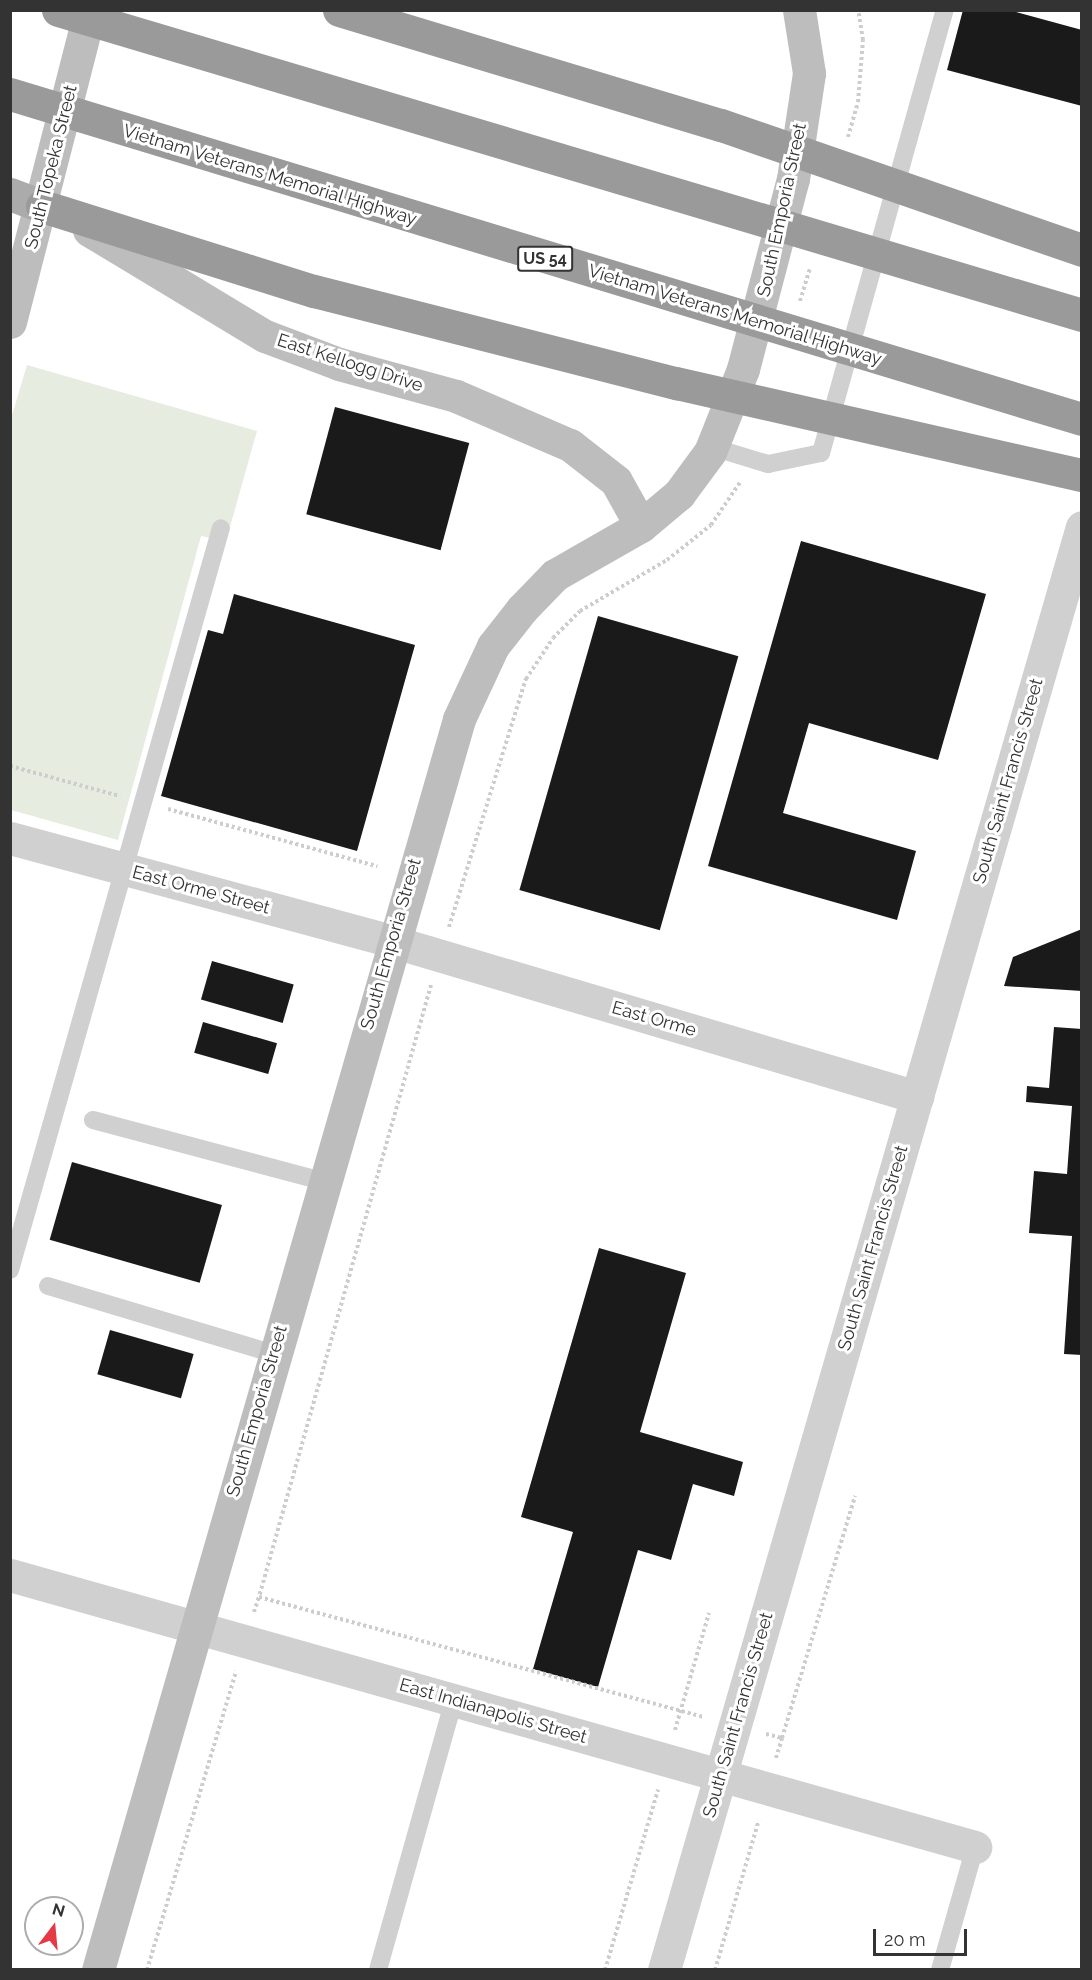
<!DOCTYPE html>
<html>
<head>
<meta charset="utf-8">
<style>
	body { margin:0 }
	#map { position:relative; width:1092px; height:1980px; overflow:hidden; background:#fff; font-family:Raleway,sans-serif }
	div>[style] { position:absolute }
	[style*='--x'] { left:calc(var(--x)*1px); top:calc(var(--y)*1px); width:calc(var(--w)*1px); rotate:calc(var(--a)*1deg) }
	.green>* { inset:0; background:#e6ecdf }
	.building>* { inset:0; background:#1a1a1a; transform-origin:0 0 }
	.path>* { height:4px; margin-top:-2px; transform-origin:0; background:repeating-linear-gradient(90deg,#cdcdcd 0 3px,transparent 0 6px) }
	.lane>* { height:18px; margin:-9px; padding:0 9px; transform-origin:9px; border-radius:9px; background:#d0d0d0 }
	.street>* { height:33px; margin:-16.5px; padding:0 16.5px; transform-origin:16.5px; border-radius:16.5px; background:#d0d0d0 }
	.secondary>* { height:33px; margin:-16.5px; padding:0 16.5px; transform-origin:16.5px; border-radius:16.5px; background:#bdbdbd }
	.primary>* { height:33px; margin:-16.5px; padding:0 16.5px; transform-origin:16.5px; border-radius:16.5px; background:#ababab }
	.highway>* { height:33px; margin:-16.5px; padding:0 16.5px; transform-origin:16.5px; border-radius:16.5px; background:#9a9a9a }
	.highway-bridge>* { height:33px; margin:-16.5px; padding:0 16.5px; transform-origin:16.5px; border-radius:16.5px; background:#9a9a9a }
	span { translate:-50% -50%; white-space:nowrap; text-align:center; line-height:1.15; -webkit-text-stroke:6px #fff; paint-order:stroke }
	.shield-label span { padding:2px 4px; background:#fff; border:2px solid; border-radius:4px; -webkit-text-stroke-width:0 }
	.shield-label { font-size:16px; color:#333; font-weight:700 }
	.street-label { font-size:18px; color:#333 }
	.frame { position:absolute; inset:0; border:12px solid #333; pointer-events:none }
	.north { position:absolute; left:24px; top:1896px; width:60px; height:60px; box-sizing:border-box; background:#fff; border:2px solid #adadad; border-radius:50%; rotate:16deg; font-size:16px; font-weight:700; line-height:24px; text-align:center; color:#333 }
	.north::after { content:''; display:block; margin:auto; width:21px; height:27px; background:#e63946; clip-path:polygon(50% 0,100% 100%,50% 72%,0 100%) }
	.scale { position:absolute; left:873px; top:1929px; width:94px; height:27px; box-sizing:border-box; border:3px solid #333; border-top:0; padding-left:8px; font-size:18px; line-height:21px; white-space:nowrap; color:#333; -webkit-text-stroke:4px #fff; paint-order:stroke }
</style>
</head>
<body>
<div id="map">
	<div class="green">
		<div style="clip-path:polygon(27px 365px,257px 431px,226px 541px,201px 536px,118px 840px,11px 810px,10px 422px)"></div>
	</div>
	<div class="building">
		<div style="clip-path:polygon(963px 10px,1009px 10px,1082px 30px,1082px 106px,947px 70px)"></div>
		<div style="left:335px;top:407px;width:139px;height:111px;rotate:15deg"></div>
		<div style="clip-path:polygon(801px 541px,986px 594px,938px 760px,809px 723px,783px 813px,916px 851px,897px 920px,708px 866px)"></div>
		<div style="clip-path:polygon(234px 594px,415px 645px,357px 851px,161px 796px,208px 630px,223px 634px)"></div>
		<div style="left:598px;top:616px;width:146px;height:285px;rotate:16deg"></div>
		<div style="clip-path:polygon(1082px 929px,1082px 991px,1004px 986px,1013px 957px)"></div>
		<div style="left:212px;top:961px;width:85px;height:40px;rotate:16deg"></div>
		<div style="left:203px;top:1022px;width:77px;height:32px;rotate:16deg"></div>
		<div style="clip-path:polygon(1054px 1027px,1082px 1029px,1082px 1355px,1064px 1354px,1072px 1236px,1029px 1233px,1034px 1171px,1067px 1174px,1072px 1106px,1026px 1102px,1027px 1086px,1049px 1088px)"></div>
		<div style="left:72px;top:1162px;width:156px;height:81px;rotate:16deg"></div>
		<div style="clip-path:polygon(599px 1248px,686px 1273px,640px 1432px,743px 1462px,734px 1496px,693px 1484px,671px 1560px,638px 1550px,598px 1687px,533px 1669px,573px 1532px,521px 1517px)"></div>
		<div style="left:110px;top:1330px;width:87px;height:46px;rotate:16deg"></div>
	</div>
	<div class="path">
		<div style="--x:848;--y:137;--w:36;--a:-74"></div>
		<div style="--x:858;--y:102;--w:62;--a:-85.4"></div>
		<div style="--x:863;--y:40;--w:30;--a:-99"></div>
		<div style="--x:800;--y:301;--w:34;--a:-73"></div>
		<div style="--x:10;--y:766;--w:114;--a:15.3"></div>
		<div style="--x:168;--y:809;--w:217;--a:15.3"></div>
		<div style="--x:449;--y:927;--w:260;--a:-72.8"></div>
		<div style="--x:526;--y:679;--w:49;--a:-56.6"></div>
		<div style="--x:553;--y:638;--w:38;--a:-45"></div>
		<div style="--x:580;--y:611;--w:101;--a:-30.4"></div>
		<div style="--x:667;--y:560;--w:56;--a:-38.5"></div>
		<div style="--x:711;--y:525;--w:53;--a:-55.7"></div>
		<div style="--x:431;--y:985;--w:636;--a:105.7"></div>
		<div style="--x:259;--y:1597;--w:460;--a:15.1"></div>
		<div style="--x:254;--y:1612;--w:16;--a:-72"></div>
		<div style="--x:675;--y:1730;--w:122;--a:-73.8"></div>
		<div style="--x:766;--y:1734;--w:16;--a:14"></div>
		<div style="--x:782;--y:1738;--w:253;--a:-73.2"></div>
		<div style="--x:776;--y:1758;--w:21;--a:-73"></div>
		<div style="--x:147;--y:1970;--w:312;--a:-73.4"></div>
		<div style="--x:605;--y:1970;--w:188;--a:-73.6"></div>
		<div style="--x:715;--y:1970;--w:156;--a:-73.7"></div>
	</div>
	<div class="lane">
		<div style="--x:712;--y:447;--w:59;--a:16.9"></div>
		<div style="--x:768;--y:464;--w:54;--a:-11.7"></div>
		<div style="--x:821;--y:453;--w:460;--a:-74.4"></div>
		<div style="--x:93;--y:1120;--w:238;--a:14.9"></div>
		<div style="--x:10;--y:1270;--w:771;--a:-74.13"></div>
		<div style="--x:48;--y:1286;--w:236;--a:16.7"></div>
		<div style="--x:378;--y:1970;--w:280;--a:-74.3"></div>
		<div style="--x:940;--y:1970;--w:128;--a:-74.1"></div>
	</div>
	<div class="street">
		<div style="--x:10;--y:838;--w:395;--a:15.1"></div>
		<div style="--x:391;--y:941;--w:549;--a:16.52"></div>
		<div style="--x:10;--y:1575;--w:1003;--a:15.74"></div>
		<div style="--x:664;--y:1970;--w:1502;--a:-73.85"></div>
	</div>
	<div class="secondary">
		<div style="--x:89;--y:230;--w:205;--a:31.1"></div>
		<div style="--x:265;--y:336;--w:79;--a:20.7"></div>
		<div style="--x:339;--y:364;--w:121;--a:15.3"></div>
		<div style="--x:456;--y:396;--w:124;--a:23.3"></div>
		<div style="--x:570;--y:445;--w:58;--a:38"></div>
		<div style="--x:616;--y:481;--w:51;--a:60.9"></div>
		<div style="--x:10;--y:322;--w:322;--a:-75.6"></div>
		<div style="--x:98;--y:1970;--w:1302;--a:-73.9"></div>
		<div style="--x:459;--y:719;--w:81;--a:-65"></div>
		<div style="--x:493;--y:646;--w:47;--a:-51.9"></div>
		<div style="--x:522;--y:609;--w:47;--a:-45.9"></div>
		<div style="--x:555;--y:575;--w:99;--a:-29.7"></div>
		<div style="--x:641;--y:526;--w:50;--a:-40.1"></div>
		<div style="--x:679;--y:494;--w:52;--a:-53.6"></div>
		<div style="--x:710;--y:452;--w:89;--a:-68.3"></div>
		<div style="--x:743;--y:369;--w:196;--a:-75.3"></div>
		<div style="--x:793;--y:179;--w:107;--a:-81.4"></div>
		<div style="--x:809;--y:73;--w:64;--a:-99"></div>
	</div>
	<div class="primary">
		<div style="--x:10;--y:194;--w:34;--a:21"></div>
	</div>
	<div class="highway">
		<div style="--x:339;--y:10;--w:399;--a:16.8"></div>
		<div style="--x:42;--y:206;--w:285;--a:17.4"></div>
		<div style="--x:314;--y:291;--w:374;--a:14.3"></div>
	</div>
	<div class="highway-bridge">
		<div style="--x:58;--y:10;--w:1068;--a:16.59"></div>
		<div style="--x:10;--y:94;--w:1120;--a:16.87"></div>
		<div style="--x:721;--y:125;--w:382;--a:19.1"></div>
		<div style="--x:676;--y:383;--w:416;--a:12.8"></div>
	</div>
	<div class="shield-label">
		<span style="left:545px;top:259px">US 54</span>
	</div>
	<div class="street-label">
		<span style="left:51px;top:167px;rotate:-76deg">South Topeka Street</span>
		<span style="left:270px;top:175px;rotate:17deg">Vietnam Veterans Memorial Highway</span>
		<span style="left:782px;top:210px;rotate:-78deg">South Emporia Street</span>
		<span style="left:735px;top:315px;rotate:17deg">Vietnam Veterans Memorial Highway</span>
		<span style="left:350px;top:363px;rotate:18deg">East Kellogg Drive</span>
		<span style="left:1008px;top:781px;rotate:-74deg">South Saint Francis Street</span>
		<span style="left:201px;top:890px;rotate:15deg">East Orme Street</span>
		<span style="left:391px;top:944px;rotate:-74deg">South Emporia Street</span>
		<span style="left:654px;top:1019px;rotate:16deg">East Orme</span>
		<span style="left:873px;top:1248px;rotate:-74deg">South Saint Francis Street</span>
		<span style="left:257px;top:1411px;rotate:-74deg">South Emporia Street</span>
		<span style="left:493px;top:1711px;rotate:16deg">East Indianapolis Street</span>
		<span style="left:738px;top:1715px;rotate:-74deg">South Saint Francis Street</span>
	</div>
	<div class="frame"></div>
	<div class="north">N</div>
	<div class="scale">20 m</div>
</div>
</body>
</html>
